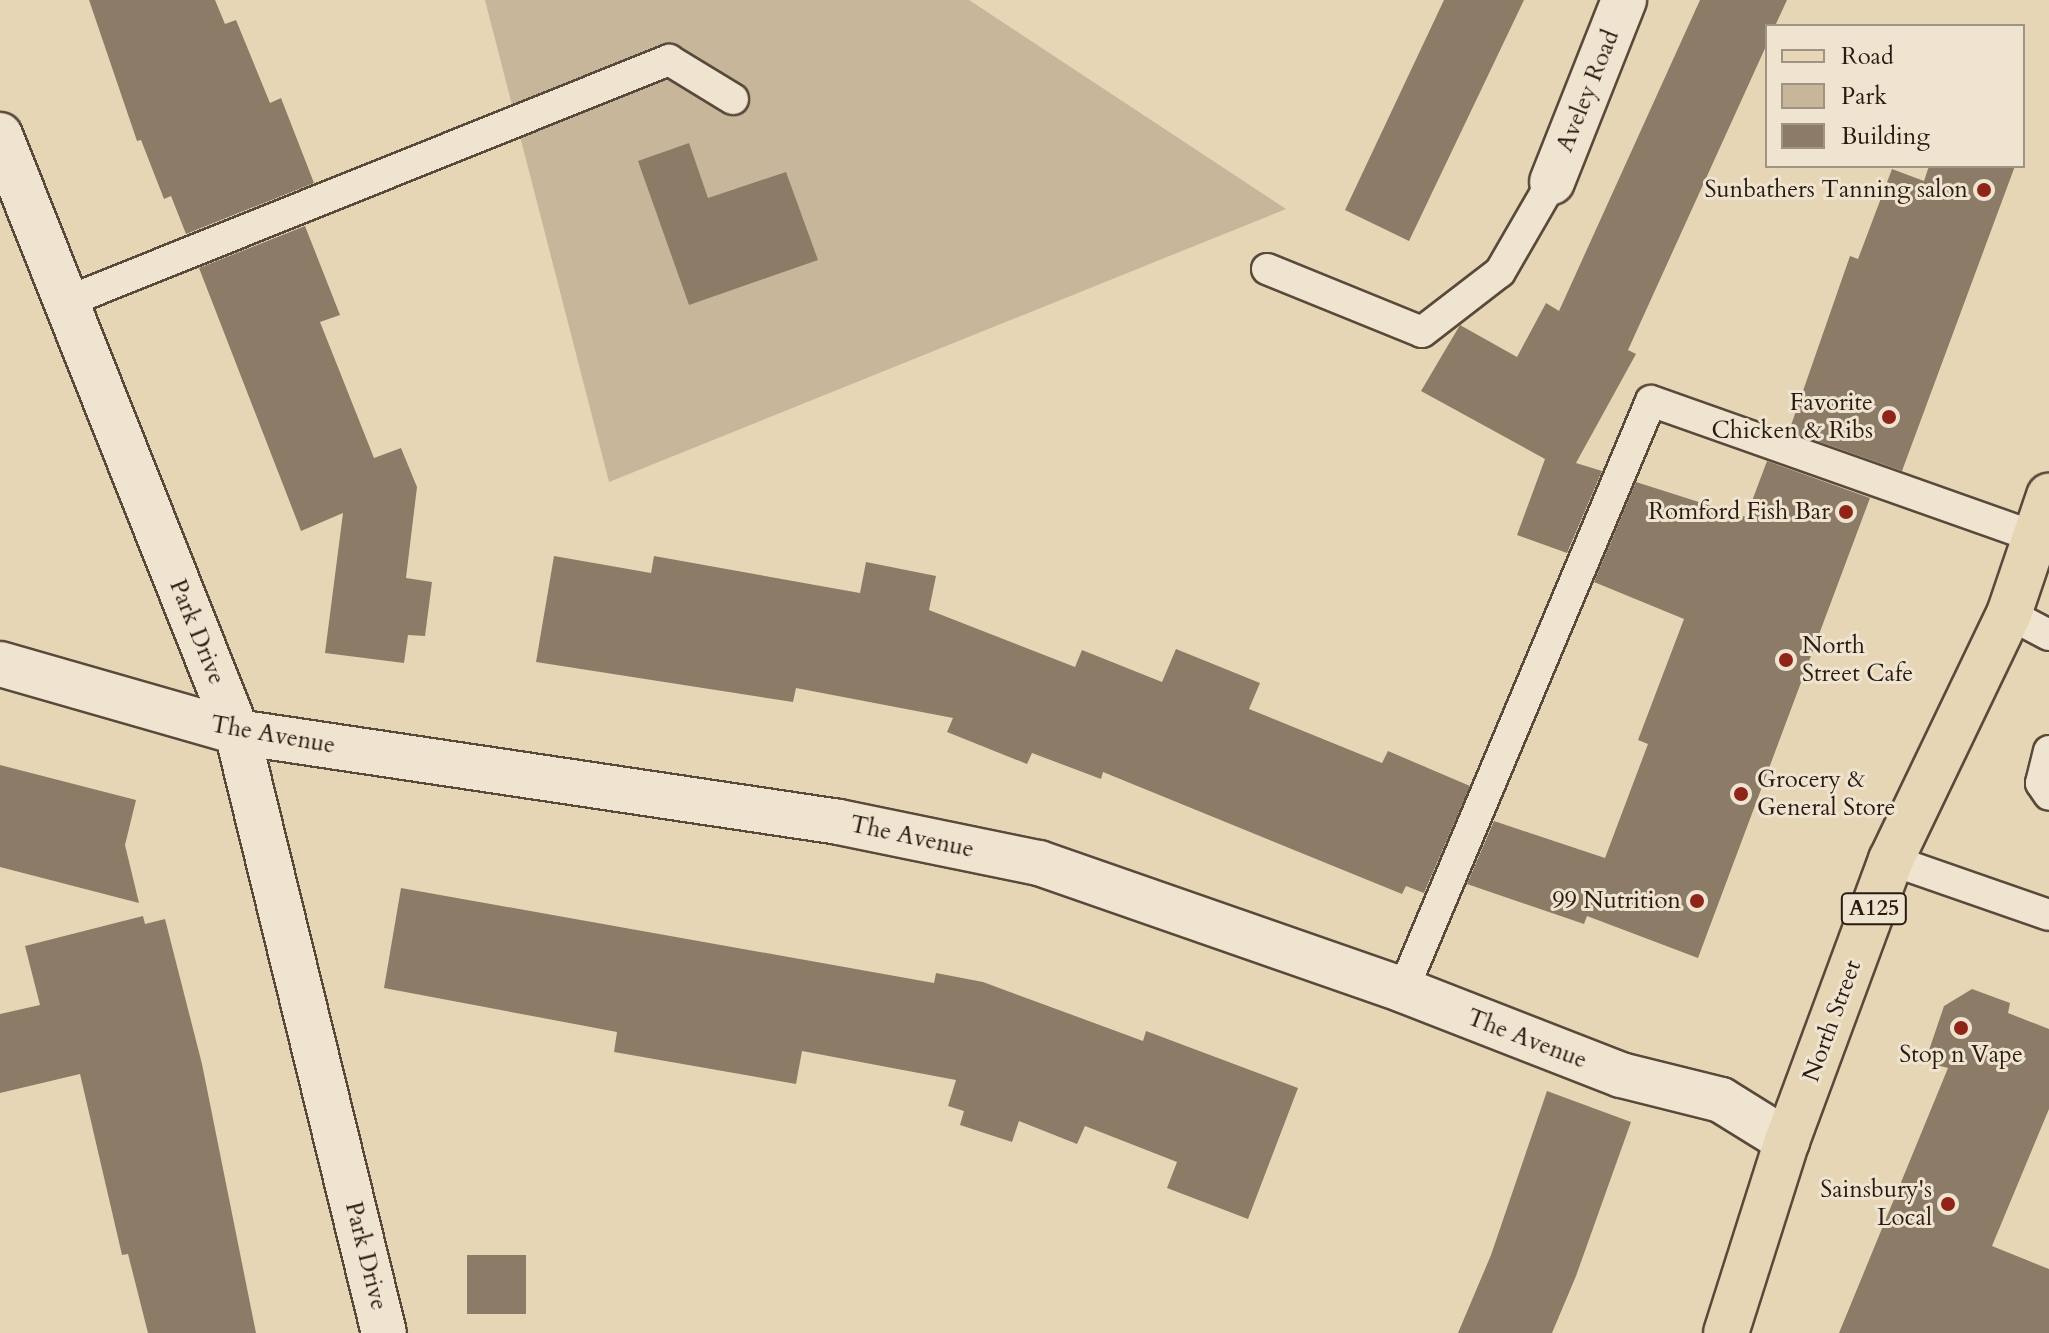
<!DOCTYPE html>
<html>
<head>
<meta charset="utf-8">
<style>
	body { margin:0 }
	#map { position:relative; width:2049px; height:1333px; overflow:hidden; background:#e7d6b5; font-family:Cardo,serif }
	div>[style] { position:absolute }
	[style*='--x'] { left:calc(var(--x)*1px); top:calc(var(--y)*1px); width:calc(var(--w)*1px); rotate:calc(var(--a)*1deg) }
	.green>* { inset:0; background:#c7b699 }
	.building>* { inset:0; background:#8c7c67; transform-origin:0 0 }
	.roads { filter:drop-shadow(2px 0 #59493b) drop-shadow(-2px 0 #59493b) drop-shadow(0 2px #59493b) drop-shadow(0 -2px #59493b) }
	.service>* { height:30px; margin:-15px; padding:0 15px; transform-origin:15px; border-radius:15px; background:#efe4cf }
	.minor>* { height:44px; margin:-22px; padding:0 22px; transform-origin:22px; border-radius:22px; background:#efe4cf }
	.primary>* { height:44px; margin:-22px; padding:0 22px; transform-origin:22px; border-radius:22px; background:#e7d6b5 }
	.dots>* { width:22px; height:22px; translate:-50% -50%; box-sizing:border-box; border:4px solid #efe4cf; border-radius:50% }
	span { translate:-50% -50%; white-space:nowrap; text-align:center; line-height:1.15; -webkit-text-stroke:6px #efe4cf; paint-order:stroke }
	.shield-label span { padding:2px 6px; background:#efe4cf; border:2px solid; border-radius:6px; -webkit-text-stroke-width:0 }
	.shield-label { font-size:22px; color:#2a1a12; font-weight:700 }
	.street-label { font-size:24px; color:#2a1a12 }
	.poi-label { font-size:24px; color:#2a1a12 }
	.right { translate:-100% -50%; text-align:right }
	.left { translate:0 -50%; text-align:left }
	.legend { position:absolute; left:1765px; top:24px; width:260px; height:144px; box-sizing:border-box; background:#efe4cf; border:2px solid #a09383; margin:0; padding:10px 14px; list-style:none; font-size:24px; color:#2a1a12 }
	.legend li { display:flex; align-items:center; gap:16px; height:40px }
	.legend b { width:40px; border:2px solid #a09383 }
</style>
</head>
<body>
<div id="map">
	<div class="green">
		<div style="clip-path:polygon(485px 0,969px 0,1286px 209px,609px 482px)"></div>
	</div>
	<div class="building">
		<div style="clip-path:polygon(89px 0,215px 0,225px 24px,236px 20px,270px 103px,281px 98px,314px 183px,186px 234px,171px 196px,164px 199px,141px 140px,137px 141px)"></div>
		<div style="clip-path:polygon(1444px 0,1524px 0,1409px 241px,1345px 210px)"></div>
		<div style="clip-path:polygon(1700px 0,1787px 0,1775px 26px,1767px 26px,1767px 44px,1628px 350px,1636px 354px,1576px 463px,1602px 471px,1567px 553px,1517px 535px,1545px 459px,1421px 391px,1460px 325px,1517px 357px,1546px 303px,1559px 311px)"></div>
		<div style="clip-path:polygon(689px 143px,708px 198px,786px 172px,818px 260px,689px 305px,638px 161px)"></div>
		<div style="clip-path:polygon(1929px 166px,2015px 166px,1902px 471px,1789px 431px,1850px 256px,1858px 259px,1892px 169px,1924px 181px)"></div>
		<div style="clip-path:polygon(305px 226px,340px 315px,320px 322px,374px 458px,401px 448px,417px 487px,406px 578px,432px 582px,425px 636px,408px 635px,404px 663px,325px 653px,343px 513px,301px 531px,199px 268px)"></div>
		<div style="clip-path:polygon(1767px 461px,1870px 498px,1698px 958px,1587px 916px,1584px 924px,1467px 884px,1494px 821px,1605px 858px,1648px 744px,1638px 740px,1684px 619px,1594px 582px,1636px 482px,1746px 517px)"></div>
		<div style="clip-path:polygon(554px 556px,651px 573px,654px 556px,860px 593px,866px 562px,936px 576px,929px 610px,1075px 667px,1082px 650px,1162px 682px,1176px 649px,1260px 683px,1249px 709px,1382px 763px,1388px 751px,1470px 786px,1424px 893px,1406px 886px,1402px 894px,1103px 772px,1101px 779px,1032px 753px,1027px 764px,947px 732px,953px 718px,796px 688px,793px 702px,536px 662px)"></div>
		<div style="clip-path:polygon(0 765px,136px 800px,125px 845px,139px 903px,0 867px)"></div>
		<div style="clip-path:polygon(401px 888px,934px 983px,936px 973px,983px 982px,1143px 1041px,1146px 1031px,1298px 1088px,1248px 1219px,1167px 1188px,1177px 1162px,1085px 1126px,1077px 1144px,1019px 1121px,1012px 1142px,960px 1125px,964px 1111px,948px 1106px,956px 1080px,802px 1051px,796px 1084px,614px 1052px,617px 1032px,384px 988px)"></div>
		<div style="clip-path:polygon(143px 916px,145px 924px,165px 919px,202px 1064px,256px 1333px,148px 1333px,128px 1254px,122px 1255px,80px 1074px,0 1093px,0 1014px,40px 1005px,25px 946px)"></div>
		<div style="clip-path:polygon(1972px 989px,2010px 1003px,2008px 1013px,2049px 1029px,2049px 1109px,1992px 1246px,2049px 1269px,2049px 1333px,1839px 1333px,1948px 1068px,1925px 1062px,1944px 1006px)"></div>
		<div style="clip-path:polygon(1547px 1091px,1631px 1122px,1576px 1276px,1552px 1333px,1458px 1333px,1491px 1255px)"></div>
		<div style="left:467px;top:1255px;width:59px;height:59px"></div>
	</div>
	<div class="roads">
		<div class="service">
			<div style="--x:1267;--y:269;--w:167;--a:22.1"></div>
			<div style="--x:1422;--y:332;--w:98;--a:-37.6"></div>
			<div style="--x:1500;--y:272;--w:104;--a:-60"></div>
			<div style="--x:66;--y:302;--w:650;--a:-21.87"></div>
			<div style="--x:669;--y:60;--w:75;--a:31.4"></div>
			<div style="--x:2009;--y:614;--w:45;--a:27.7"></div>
			<div style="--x:2049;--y:751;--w:33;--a:104"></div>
			<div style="--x:2041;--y:783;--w:14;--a:56"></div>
			<div style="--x:1891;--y:860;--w:167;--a:19.2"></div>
			<div style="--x:1403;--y:990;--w:639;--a:-67.17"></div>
			<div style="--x:1651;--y:401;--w:405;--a:19.5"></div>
		</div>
		<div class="minor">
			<div style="--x:0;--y:135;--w:642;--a:68.35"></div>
			<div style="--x:237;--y:732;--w:619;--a:76.26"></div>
			<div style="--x:1552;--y:182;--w:196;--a:-68.4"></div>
			<div style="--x:0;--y:664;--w:247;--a:16"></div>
			<div style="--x:237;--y:732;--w:609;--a:8.5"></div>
			<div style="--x:839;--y:822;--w:204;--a:11.6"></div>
			<div style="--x:1039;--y:863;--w:386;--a:19.2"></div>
			<div style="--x:1403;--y:990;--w:234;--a:21.3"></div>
			<div style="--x:1621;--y:1075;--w:103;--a:14"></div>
			<div style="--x:1721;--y:1100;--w:78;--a:31.8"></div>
		</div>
		<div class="primary">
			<div style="--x:1726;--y:1333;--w:201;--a:-72.4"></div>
			<div style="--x:1787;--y:1141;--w:300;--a:-69.7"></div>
			<div style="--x:1891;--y:860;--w:273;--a:-64.4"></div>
			<div style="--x:2009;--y:614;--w:125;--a:-71.3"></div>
		</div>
	</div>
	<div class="dots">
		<div style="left:1984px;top:190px;background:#8f2418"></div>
		<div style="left:1889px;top:417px;background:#8f2418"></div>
		<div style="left:1846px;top:512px;background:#8f2418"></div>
		<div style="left:1786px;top:660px;background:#8f2418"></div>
		<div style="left:1741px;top:794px;background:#8f2418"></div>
		<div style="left:1697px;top:901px;background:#8f2418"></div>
		<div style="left:1961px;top:1028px;background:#8f2418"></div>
		<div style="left:1948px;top:1204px;background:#8f2418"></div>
	</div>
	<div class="shield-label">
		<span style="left:1874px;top:909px">A125</span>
	</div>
	<div class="street-label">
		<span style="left:1588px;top:91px;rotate:-68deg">Aveley Road</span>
		<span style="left:197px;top:632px;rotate:68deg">Park Drive</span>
		<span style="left:273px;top:735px;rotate:10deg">The Avenue</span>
		<span style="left:912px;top:837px;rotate:12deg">The Avenue</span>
		<span style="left:1832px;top:1021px;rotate:-70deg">North Street</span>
		<span style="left:1527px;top:1039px;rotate:21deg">The Avenue</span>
		<span style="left:366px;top:1256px;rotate:76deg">Park Drive</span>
	</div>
	<div class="poi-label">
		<span class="right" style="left:1968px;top:190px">Sunbathers Tanning salon</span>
		<span class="right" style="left:1873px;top:417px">Favorite<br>Chicken &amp; Ribs</span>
		<span class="right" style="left:1830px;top:512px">Romford Fish Bar</span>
		<span class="left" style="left:1802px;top:660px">North<br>Street Cafe</span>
		<span class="left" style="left:1757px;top:794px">Grocery &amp;<br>General Store</span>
		<span class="right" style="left:1681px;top:901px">99 Nutrition</span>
		<span style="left:1961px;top:1055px">Stop n Vape</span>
		<span class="right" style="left:1932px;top:1204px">Sainsbury's<br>Local</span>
	</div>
	<ul class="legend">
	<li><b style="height:10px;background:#e7d6b5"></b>Road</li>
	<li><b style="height:22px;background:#c7b699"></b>Park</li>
	<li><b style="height:22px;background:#8c7c67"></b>Building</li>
	</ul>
</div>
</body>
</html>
